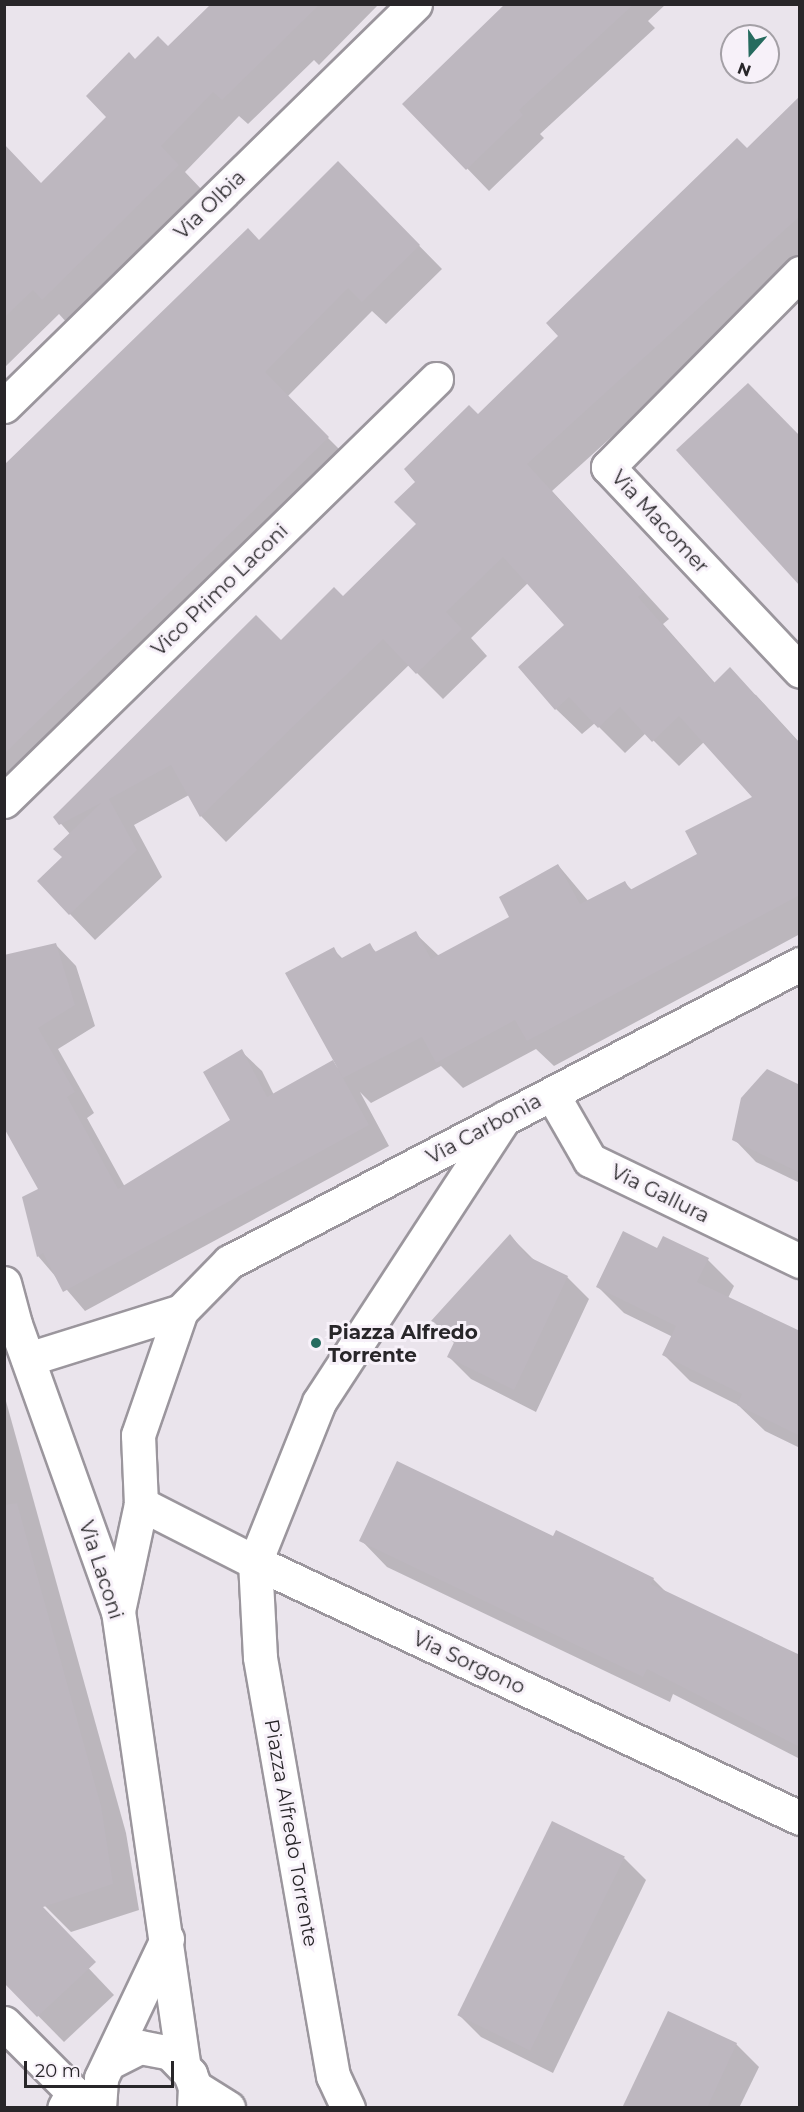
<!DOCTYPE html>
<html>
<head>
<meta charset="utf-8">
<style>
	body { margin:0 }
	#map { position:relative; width:804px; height:2112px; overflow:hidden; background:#eae4ec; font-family:Montserrat,sans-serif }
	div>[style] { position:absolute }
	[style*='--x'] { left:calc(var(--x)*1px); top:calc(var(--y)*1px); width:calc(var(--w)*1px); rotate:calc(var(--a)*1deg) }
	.shadow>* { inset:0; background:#0003 }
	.building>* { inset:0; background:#bdb7bf; transform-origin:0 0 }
	.roads { filter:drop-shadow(2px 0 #9b969d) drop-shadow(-2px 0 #9b969d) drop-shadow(0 2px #9b969d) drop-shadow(0 -2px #9b969d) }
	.pedestrian>* { height:33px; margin:-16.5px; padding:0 16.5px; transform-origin:16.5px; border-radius:16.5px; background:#fff }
	.minor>* { height:33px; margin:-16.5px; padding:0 16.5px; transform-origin:16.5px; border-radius:16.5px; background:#fff }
	.tertiary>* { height:33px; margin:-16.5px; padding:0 16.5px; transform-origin:16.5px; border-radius:16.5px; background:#fff }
	.dots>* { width:16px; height:16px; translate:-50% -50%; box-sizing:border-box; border:3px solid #f7f1f9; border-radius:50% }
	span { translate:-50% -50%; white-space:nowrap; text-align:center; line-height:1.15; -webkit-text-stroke:6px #f7f1f9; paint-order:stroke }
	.street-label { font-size:20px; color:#282629 }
	.poi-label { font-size:20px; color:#282629; font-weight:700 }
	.left { translate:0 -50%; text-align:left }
	.frame { position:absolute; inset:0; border:6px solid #282629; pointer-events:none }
	.north { position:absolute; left:720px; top:24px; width:60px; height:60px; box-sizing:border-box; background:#f7f1f9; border:2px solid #a4a0a6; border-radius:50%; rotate:200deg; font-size:16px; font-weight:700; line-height:24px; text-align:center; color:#282629 }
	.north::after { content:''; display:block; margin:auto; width:21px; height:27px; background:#266b5f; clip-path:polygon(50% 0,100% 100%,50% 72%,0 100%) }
	.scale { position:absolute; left:24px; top:2061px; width:150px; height:27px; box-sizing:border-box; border:3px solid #282629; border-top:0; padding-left:8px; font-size:18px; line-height:21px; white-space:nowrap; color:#282629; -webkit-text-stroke:4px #f7f1f9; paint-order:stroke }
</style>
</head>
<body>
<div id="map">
	<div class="shadow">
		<div style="clip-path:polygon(213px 4px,379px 4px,319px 65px,314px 60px,248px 124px,239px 116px,185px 172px,203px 191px,68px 324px,59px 314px,4px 368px,4px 161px,42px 184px,109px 117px,135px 61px,168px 48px)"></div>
		<div style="clip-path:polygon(507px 4px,666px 4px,648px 21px,655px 28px,540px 134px,544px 138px,489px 191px,405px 104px)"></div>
		<div style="clip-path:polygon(800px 98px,800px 266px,552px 491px,669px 619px,663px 624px,715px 683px,756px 695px,800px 743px,800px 934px,554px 1066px,536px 1049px,463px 1088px,441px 1066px,371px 1103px,360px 1092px,389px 1146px,85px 1311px,38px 1256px,40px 1189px,4px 1125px,56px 945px,76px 966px,95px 1026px,58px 1049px,94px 1113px,87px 1118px,125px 1187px,232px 1120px,241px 1051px,262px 1071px,274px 1095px,332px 1062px,338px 1068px,333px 949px,343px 959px,369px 945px,377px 953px,415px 933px,439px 956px,511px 917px,558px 865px,589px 902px,625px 883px,632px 890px,699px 855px,754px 798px,704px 742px,679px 766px,646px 733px,625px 753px,595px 723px,582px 734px,556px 709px,566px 625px,528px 583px,471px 638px,487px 656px,443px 699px,409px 665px,226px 842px,201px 816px,189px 795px,134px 825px,162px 877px,95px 940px,70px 914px,64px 857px,70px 834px,55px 817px,343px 598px,418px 524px,478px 416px)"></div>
		<div style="clip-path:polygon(338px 163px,442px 269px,386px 324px,372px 311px,287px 397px,351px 461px,4px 800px,4px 467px,259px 242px)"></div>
		<div style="clip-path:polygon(800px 1087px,800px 1183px,756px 1162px,734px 1139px)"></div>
		<div style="clip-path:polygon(510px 1236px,535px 1261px,567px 1277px,589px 1299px,536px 1412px,471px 1379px,449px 1357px,455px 1344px,433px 1321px)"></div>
		<div style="clip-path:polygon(658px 1250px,708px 1260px,734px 1286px,728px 1298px,800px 1333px,800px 1448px,765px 1431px,738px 1405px,690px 1381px,664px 1355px,673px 1337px,624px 1313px,598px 1287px)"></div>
		<div style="clip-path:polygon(4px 1394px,126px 1833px,139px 1910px,71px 1932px,45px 1906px,4px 1729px)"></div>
		<div style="clip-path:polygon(554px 1538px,653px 1579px,669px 1595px,800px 1657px,800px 1759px,673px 1694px,670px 1702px,387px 1567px,361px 1540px)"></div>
		<div style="clip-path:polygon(624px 1858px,646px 1880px,553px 2073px,481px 2037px,459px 2015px)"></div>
		<div style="clip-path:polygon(4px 1879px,114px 1995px,64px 2042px,4px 1981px)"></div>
		<div style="clip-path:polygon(736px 2044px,759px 2067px,739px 2108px,624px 2108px)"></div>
	</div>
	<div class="building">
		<div style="clip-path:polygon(211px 4px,320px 4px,222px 100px,213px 92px,161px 146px,179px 165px,42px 300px,33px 290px,4px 318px,4px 144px,41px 183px,106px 117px,86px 96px,129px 52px,135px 59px,158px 36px,168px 46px)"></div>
		<div style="clip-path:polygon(505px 4px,634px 4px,519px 110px,523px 115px,466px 170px,402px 104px)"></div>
		<div style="clip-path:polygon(800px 96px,800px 216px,527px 464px,644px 592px,638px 597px,714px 683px,730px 667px,800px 744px,800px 895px,527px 1041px,515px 1020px,436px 1063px,422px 1037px,343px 1078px,285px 973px,334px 947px,340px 959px,370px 943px,375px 952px,416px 931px,431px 959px,509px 917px,499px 897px,558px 864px,580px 904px,625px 881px,630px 890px,697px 854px,685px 831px,752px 797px,679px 716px,652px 742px,620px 707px,598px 728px,569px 697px,555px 710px,518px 667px,564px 625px,503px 557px,446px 612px,462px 629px,416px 674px,383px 639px,200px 817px,171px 765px,109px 799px,137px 850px,69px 915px,37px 881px,62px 857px,53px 849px,101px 803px,59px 825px,53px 817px,256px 615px,281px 640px,334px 587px,343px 596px,416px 524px,394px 502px,415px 482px,404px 469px,469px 405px,478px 414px,558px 336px,546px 323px,737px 138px,747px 148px)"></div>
		<div style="clip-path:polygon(338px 161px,420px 245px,362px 302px,348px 288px,265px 372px,329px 437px,4px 754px,4px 465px,248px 228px,259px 240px)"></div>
		<div style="clip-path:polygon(748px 383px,800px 436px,800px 586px,676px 450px)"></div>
		<div style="clip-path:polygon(56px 943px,75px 1005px,38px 1028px,75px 1092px,67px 1097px,118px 1189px,230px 1120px,203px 1072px,242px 1049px,267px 1097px,333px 1060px,369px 1125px,63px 1292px,43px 1253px,37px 1257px,22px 1197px,38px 1189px,4px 1128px,4px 955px)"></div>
		<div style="clip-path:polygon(767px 1069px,800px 1085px,800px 1173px,732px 1140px,741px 1098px)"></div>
		<div style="clip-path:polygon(623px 1231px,657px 1248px,663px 1236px,709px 1258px,697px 1282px,800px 1331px,800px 1436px,737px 1405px,742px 1394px,662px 1355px,676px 1326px,596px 1287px)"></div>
		<div style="clip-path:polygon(510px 1234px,527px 1256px,568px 1276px,514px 1390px,447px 1357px,459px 1332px,431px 1321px)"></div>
		<div style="clip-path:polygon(397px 1461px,553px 1536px,556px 1530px,654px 1578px,651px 1584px,800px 1655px,800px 1747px,647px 1669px,643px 1677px,359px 1541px)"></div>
		<div style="clip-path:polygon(17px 1503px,101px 1806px,113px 1884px,43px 1907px,96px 1962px,37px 2017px,4px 1983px,4px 1505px)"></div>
		<div style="left:552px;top:1821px;width:81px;height:216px;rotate:26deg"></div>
		<div style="clip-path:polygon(668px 2011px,737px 2043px,707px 2108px,622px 2108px)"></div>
	</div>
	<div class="roads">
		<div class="pedestrian">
			<div style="--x:348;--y:2108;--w:35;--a:-115"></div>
			<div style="--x:333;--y:2076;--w:425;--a:-99.9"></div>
			<div style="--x:260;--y:1657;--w:95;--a:-93"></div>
			<div style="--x:255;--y:1562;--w:172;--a:-68.2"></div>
			<div style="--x:319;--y:1402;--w:339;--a:-56.9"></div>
		</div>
		<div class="minor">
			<div style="--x:800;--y:273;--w:273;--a:134.7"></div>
			<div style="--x:608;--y:467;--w:280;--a:46.7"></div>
			<div style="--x:4;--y:406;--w:575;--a:-44.37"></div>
			<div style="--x:4;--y:801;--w:604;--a:-44.33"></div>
			<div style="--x:552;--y:1094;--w:76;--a:60.1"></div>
			<div style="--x:590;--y:1160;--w:233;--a:25.7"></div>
			<div style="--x:141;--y:1504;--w:128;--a:27"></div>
			<div style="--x:255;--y:1562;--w:602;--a:25.16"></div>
			<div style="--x:4;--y:2023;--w:98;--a:45"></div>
			<div style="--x:73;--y:2092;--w:18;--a:119"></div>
			<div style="--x:195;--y:2087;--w:39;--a:32"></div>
		</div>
		<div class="tertiary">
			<div style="--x:4;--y:1283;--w:42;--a:75"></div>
			<div style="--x:15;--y:1324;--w:305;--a:70.3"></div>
			<div style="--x:118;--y:1611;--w:456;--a:81.8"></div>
			<div style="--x:28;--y:1359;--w:160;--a:-17.4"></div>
			<div style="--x:118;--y:1611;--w:109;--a:-77.9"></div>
			<div style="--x:141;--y:1504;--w:69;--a:-92.5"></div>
			<div style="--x:138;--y:1435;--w:131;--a:-70.9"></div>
			<div style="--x:181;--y:1311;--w:69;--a:-45.6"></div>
			<div style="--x:229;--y:1262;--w:644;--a:-27.56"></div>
			<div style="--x:112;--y:2061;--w:31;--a:-27"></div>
			<div style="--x:140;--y:2047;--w:31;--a:11"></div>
			<div style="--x:170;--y:2053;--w:29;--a:46"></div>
			<div style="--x:190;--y:2074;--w:14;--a:69"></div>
			<div style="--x:195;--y:2087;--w:21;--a:93"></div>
			<div style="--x:99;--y:2108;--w:30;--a:-86"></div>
			<div style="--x:101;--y:2078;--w:154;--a:-64.6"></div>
		</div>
	</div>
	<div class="dots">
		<div style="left:316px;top:1343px;background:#266b5f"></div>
	</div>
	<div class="street-label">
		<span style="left:210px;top:205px;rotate:-44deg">Via Olbia</span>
		<span style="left:660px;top:522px;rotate:47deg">Via Macomer</span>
		<span style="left:220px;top:590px;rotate:-44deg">Vico Primo Laconi</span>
		<span style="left:484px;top:1129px;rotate:-28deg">Via Carbonia</span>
		<span style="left:660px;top:1194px;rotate:26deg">Via Gallura</span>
		<span style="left:101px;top:1570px;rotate:72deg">Via Laconi</span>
		<span style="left:469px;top:1663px;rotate:25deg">Via Sorgono</span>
		<span style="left:291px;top:1833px;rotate:80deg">Piazza Alfredo Torrente</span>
	</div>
	<div class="poi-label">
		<span class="left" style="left:328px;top:1344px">Piazza Alfredo<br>Torrente</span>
	</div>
	<div class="frame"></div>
	<div class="north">N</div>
	<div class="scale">20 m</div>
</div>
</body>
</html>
